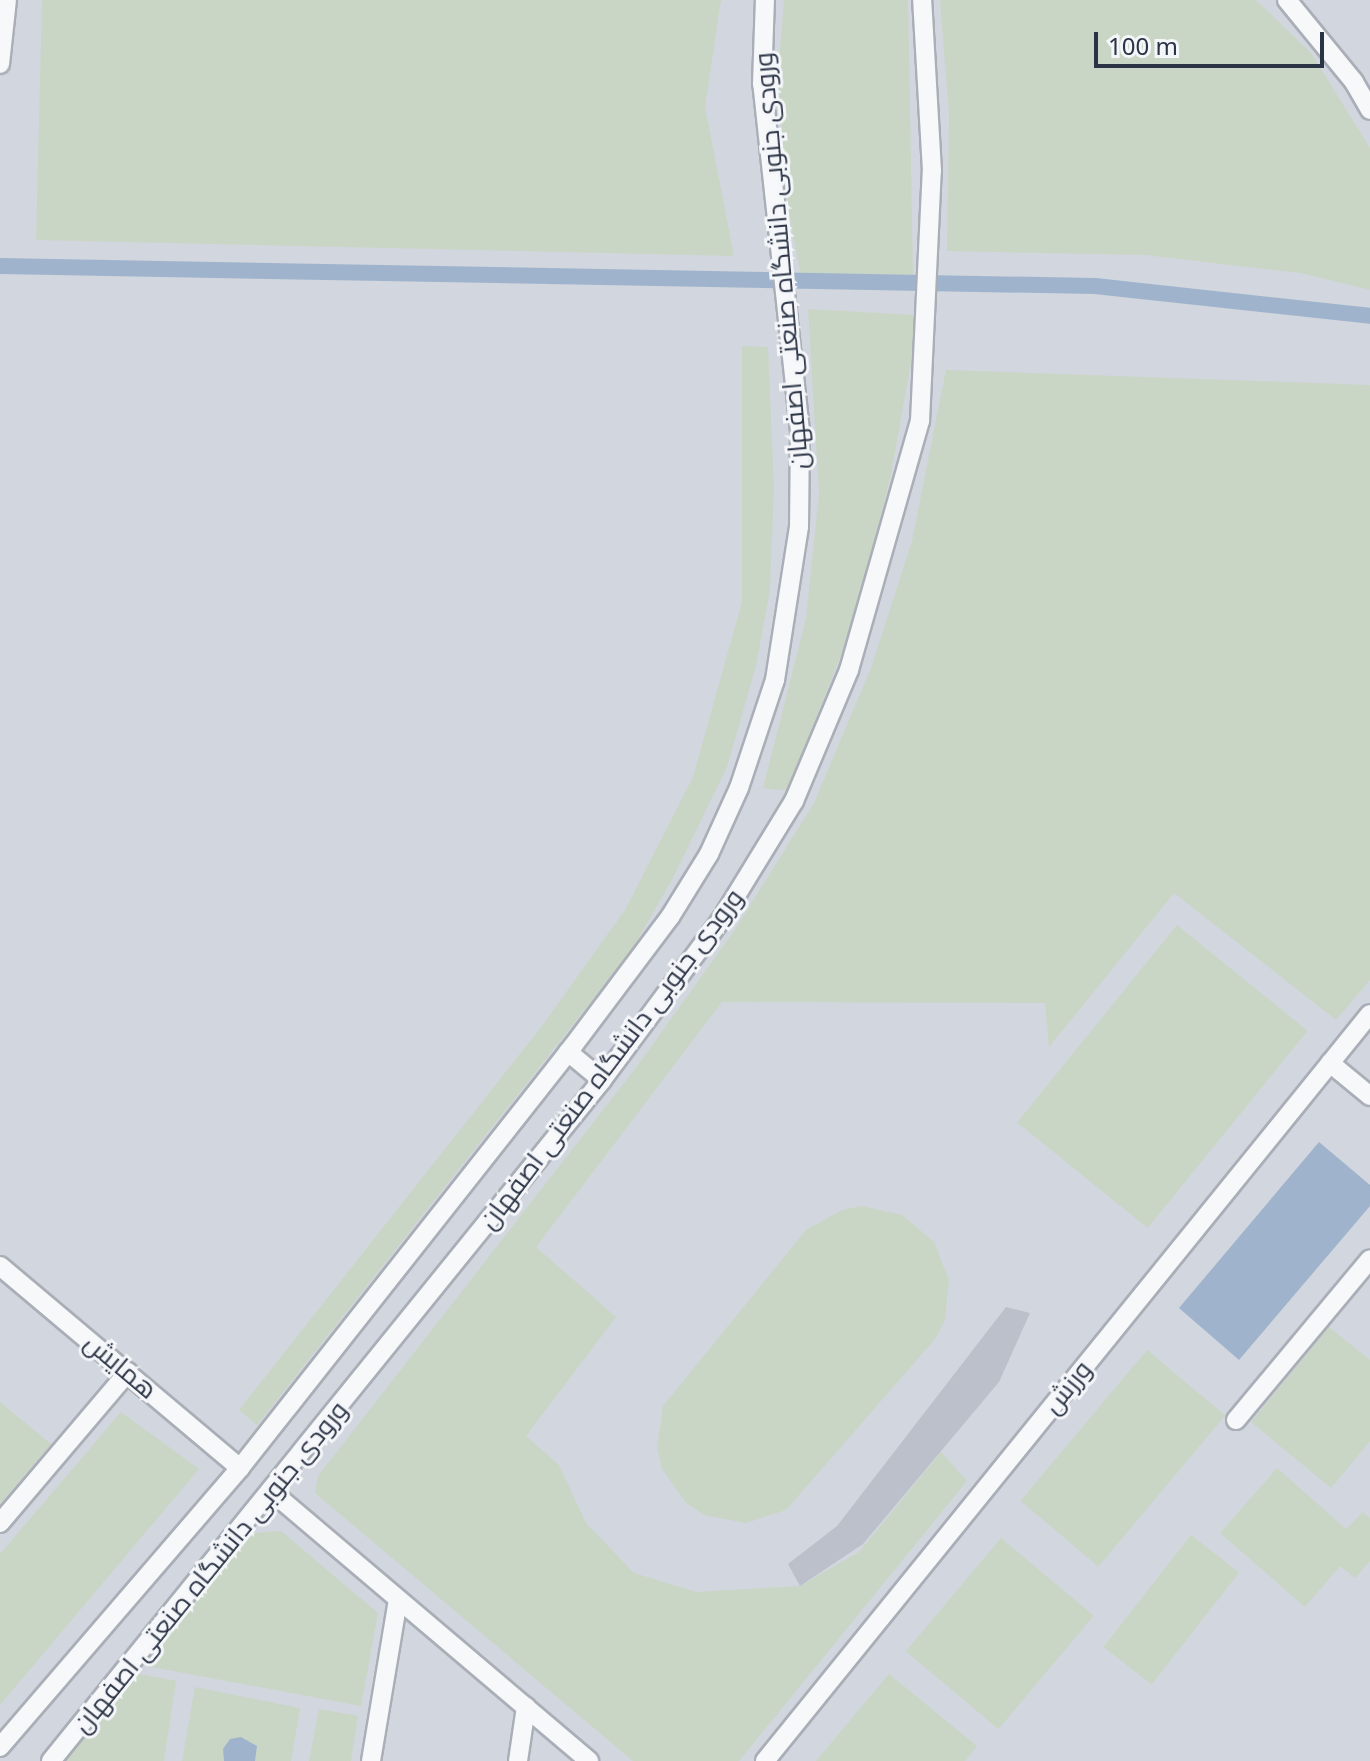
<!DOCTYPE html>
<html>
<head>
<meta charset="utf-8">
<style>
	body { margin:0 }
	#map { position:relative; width:1370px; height:1761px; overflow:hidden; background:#e4e7ec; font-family:"Noto Sans",Cairo,sans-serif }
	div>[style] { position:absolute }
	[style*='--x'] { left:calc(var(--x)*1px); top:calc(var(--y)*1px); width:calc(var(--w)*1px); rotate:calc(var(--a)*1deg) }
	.built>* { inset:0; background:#d2d6de; transform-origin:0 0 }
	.green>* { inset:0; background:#c9d6c5; transform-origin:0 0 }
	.water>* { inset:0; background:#9fb4cc }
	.canal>* { height:16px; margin:-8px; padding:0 8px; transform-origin:8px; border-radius:8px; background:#9fb4cc }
	.building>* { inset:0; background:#bbc0ca }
	.roads { filter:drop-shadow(2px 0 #a9aeb7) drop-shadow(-2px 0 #a9aeb7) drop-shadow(0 2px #a9aeb7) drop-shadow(0 -2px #a9aeb7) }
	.minor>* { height:18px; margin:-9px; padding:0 9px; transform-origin:9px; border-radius:9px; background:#f7f8fa }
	span { translate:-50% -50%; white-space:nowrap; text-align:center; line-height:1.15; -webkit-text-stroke:6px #f4f6f9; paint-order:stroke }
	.street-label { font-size:26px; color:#2b3445 }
	.scale { position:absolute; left:1094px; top:32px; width:230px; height:36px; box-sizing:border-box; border:4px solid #2b3445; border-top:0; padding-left:10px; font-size:24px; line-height:28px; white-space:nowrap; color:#2b3445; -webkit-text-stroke:6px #f4f6f9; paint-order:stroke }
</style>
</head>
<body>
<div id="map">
	<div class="built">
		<div style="left:0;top:0;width:1370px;height:1761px"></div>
	</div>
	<div class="green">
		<div style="clip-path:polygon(42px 0,721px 0,705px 107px,734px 256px,36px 240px)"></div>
		<div style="clip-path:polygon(784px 0,908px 0,913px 277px,801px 275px,787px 204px,778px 76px)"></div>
		<div style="clip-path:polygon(940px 0,1256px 0,1311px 53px,1370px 148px,1370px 290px,1301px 273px,1145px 255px,947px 251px,949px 114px)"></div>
		<div style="clip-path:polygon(808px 309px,913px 315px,914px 346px,891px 474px,854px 622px,788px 789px,777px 790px,763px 788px,806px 619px,819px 494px)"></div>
		<div style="clip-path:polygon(742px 346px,768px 347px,774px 488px,770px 590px,756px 666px,727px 767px,673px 878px,631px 951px,257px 1425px,239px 1410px,542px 1026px,625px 910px,693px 777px,742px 602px)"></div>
		<div style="clip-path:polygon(946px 370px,1370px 385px,1370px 980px,1336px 1020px,1174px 893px,1049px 1047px,1045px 1003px,722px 1002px,536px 1247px,616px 1317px,526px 1436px,559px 1465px,586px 1523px,634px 1573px,696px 1592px,800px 1586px,859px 1552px,941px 1452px,967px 1481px,739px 1761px,633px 1761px,315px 1493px,318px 1476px,635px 1069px,734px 931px,814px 803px,871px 668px,912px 541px)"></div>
		<div style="left:1177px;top:925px;width:168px;height:254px;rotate:39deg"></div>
		<div style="clip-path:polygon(862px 1206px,902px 1215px,934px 1242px,949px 1280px,945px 1320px,935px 1339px,786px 1510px,746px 1523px,704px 1515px,686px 1503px,662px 1469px,657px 1448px,663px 1406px,806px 1230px,842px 1210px)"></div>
		<div style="clip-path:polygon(1329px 1327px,1370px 1360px,1370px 1441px,1331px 1488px,1251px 1422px)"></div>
		<div style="left:1147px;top:1350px;width:102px;height:197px;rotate:40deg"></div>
		<div style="clip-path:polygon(0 1402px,51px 1444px,0 1504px)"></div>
		<div style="clip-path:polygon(121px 1412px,199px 1469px,0 1705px,0 1554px)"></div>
		<div style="clip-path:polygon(1277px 1468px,1346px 1529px,1363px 1512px,1370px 1518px,1370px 1561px,1355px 1578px,1340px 1566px,1305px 1607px,1220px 1533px)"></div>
		<div style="clip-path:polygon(281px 1531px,378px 1613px,361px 1706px,141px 1665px,253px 1533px)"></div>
		<div style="left:1191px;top:1535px;width:61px;height:142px;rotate:38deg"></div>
		<div style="left:1001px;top:1538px;width:121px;height:148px;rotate:40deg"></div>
		<div style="clip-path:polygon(134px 1673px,176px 1681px,164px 1761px,63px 1761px)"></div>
		<div style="clip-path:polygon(889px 1674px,977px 1746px,965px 1761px,816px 1761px)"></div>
		<div style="clip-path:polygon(195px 1687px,300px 1708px,291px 1761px,182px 1761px)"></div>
		<div style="clip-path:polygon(319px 1709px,358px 1716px,351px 1761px,309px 1761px)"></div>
	</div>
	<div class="water">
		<div style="clip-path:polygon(1319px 1142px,1370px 1185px,1370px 1206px,1239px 1360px,1179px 1308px)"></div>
		<div style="clip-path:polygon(241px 1737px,257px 1746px,255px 1761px,224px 1761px,223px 1749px,230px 1739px)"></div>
	</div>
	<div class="canal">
		<div style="--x:0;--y:266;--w:1095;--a:1.05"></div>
		<div style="--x:1095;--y:286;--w:277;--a:6.2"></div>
	</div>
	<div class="building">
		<div style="clip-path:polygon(1006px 1307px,1030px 1313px,999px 1382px,863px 1544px,800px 1586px,788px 1564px,837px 1526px)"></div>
	</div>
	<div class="roads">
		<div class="minor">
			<div style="--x:1287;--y:0;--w:106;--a:50.7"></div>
			<div style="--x:1354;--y:82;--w:32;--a:60"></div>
			<div style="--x:0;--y:64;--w:64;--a:-83.8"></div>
			<div style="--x:568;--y:1052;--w:44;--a:39.5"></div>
			<div style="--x:1330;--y:1063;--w:52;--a:39.5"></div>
			<div style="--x:0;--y:1266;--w:314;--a:40.1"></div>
			<div style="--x:1236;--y:1420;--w:209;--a:-50.2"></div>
			<div style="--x:272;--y:1492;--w:416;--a:40.3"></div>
			<div style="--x:0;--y:1523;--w:198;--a:-49.7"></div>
			<div style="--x:0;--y:1747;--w:368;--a:-49.3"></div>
			<div style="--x:240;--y:1468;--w:538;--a:-51.72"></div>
			<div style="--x:573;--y:1046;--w:161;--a:-53.1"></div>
			<div style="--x:670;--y:917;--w:74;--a:-58.2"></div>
			<div style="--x:709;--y:854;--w:72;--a:-65.6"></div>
			<div style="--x:739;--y:788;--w:114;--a:-71.6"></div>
			<div style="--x:775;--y:680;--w:155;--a:-81.1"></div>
			<div style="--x:799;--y:527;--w:96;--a:-89.4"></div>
			<div style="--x:800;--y:431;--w:349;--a:-96.2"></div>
			<div style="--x:762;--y:84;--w:84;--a:-88"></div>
			<div style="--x:51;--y:1761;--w:876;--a:-51.02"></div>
			<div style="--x:602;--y:1080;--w:199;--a:-53.4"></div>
			<div style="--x:721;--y:920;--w:140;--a:-58.5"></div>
			<div style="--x:794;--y:801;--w:142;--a:-67.2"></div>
			<div style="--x:849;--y:670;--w:259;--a:-74.1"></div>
			<div style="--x:920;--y:421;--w:250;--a:-87.3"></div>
			<div style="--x:932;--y:171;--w:171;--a:-93.3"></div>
			<div style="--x:371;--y:1761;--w:164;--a:-80.5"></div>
			<div style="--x:518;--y:1761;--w:55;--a:-81.6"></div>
			<div style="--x:765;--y:1761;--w:961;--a:-51"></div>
		</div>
	</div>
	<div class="street-label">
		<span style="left:781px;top:261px;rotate:-95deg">ورودی جنوبی دانشگاه صنعتی اصفهان</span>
		<span style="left:611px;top:1059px;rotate:-53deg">ورودی جنوبی دانشگاه صنعتی اصفهان</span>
		<span style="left:121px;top:1366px;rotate:40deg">همایش</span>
		<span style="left:1067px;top:1387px;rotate:-51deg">ورزش</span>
		<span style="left:210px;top:1567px;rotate:-51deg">ورودی جنوبی دانشگاه صنعتی اصفهان</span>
	</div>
	<div class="scale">100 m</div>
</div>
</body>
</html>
